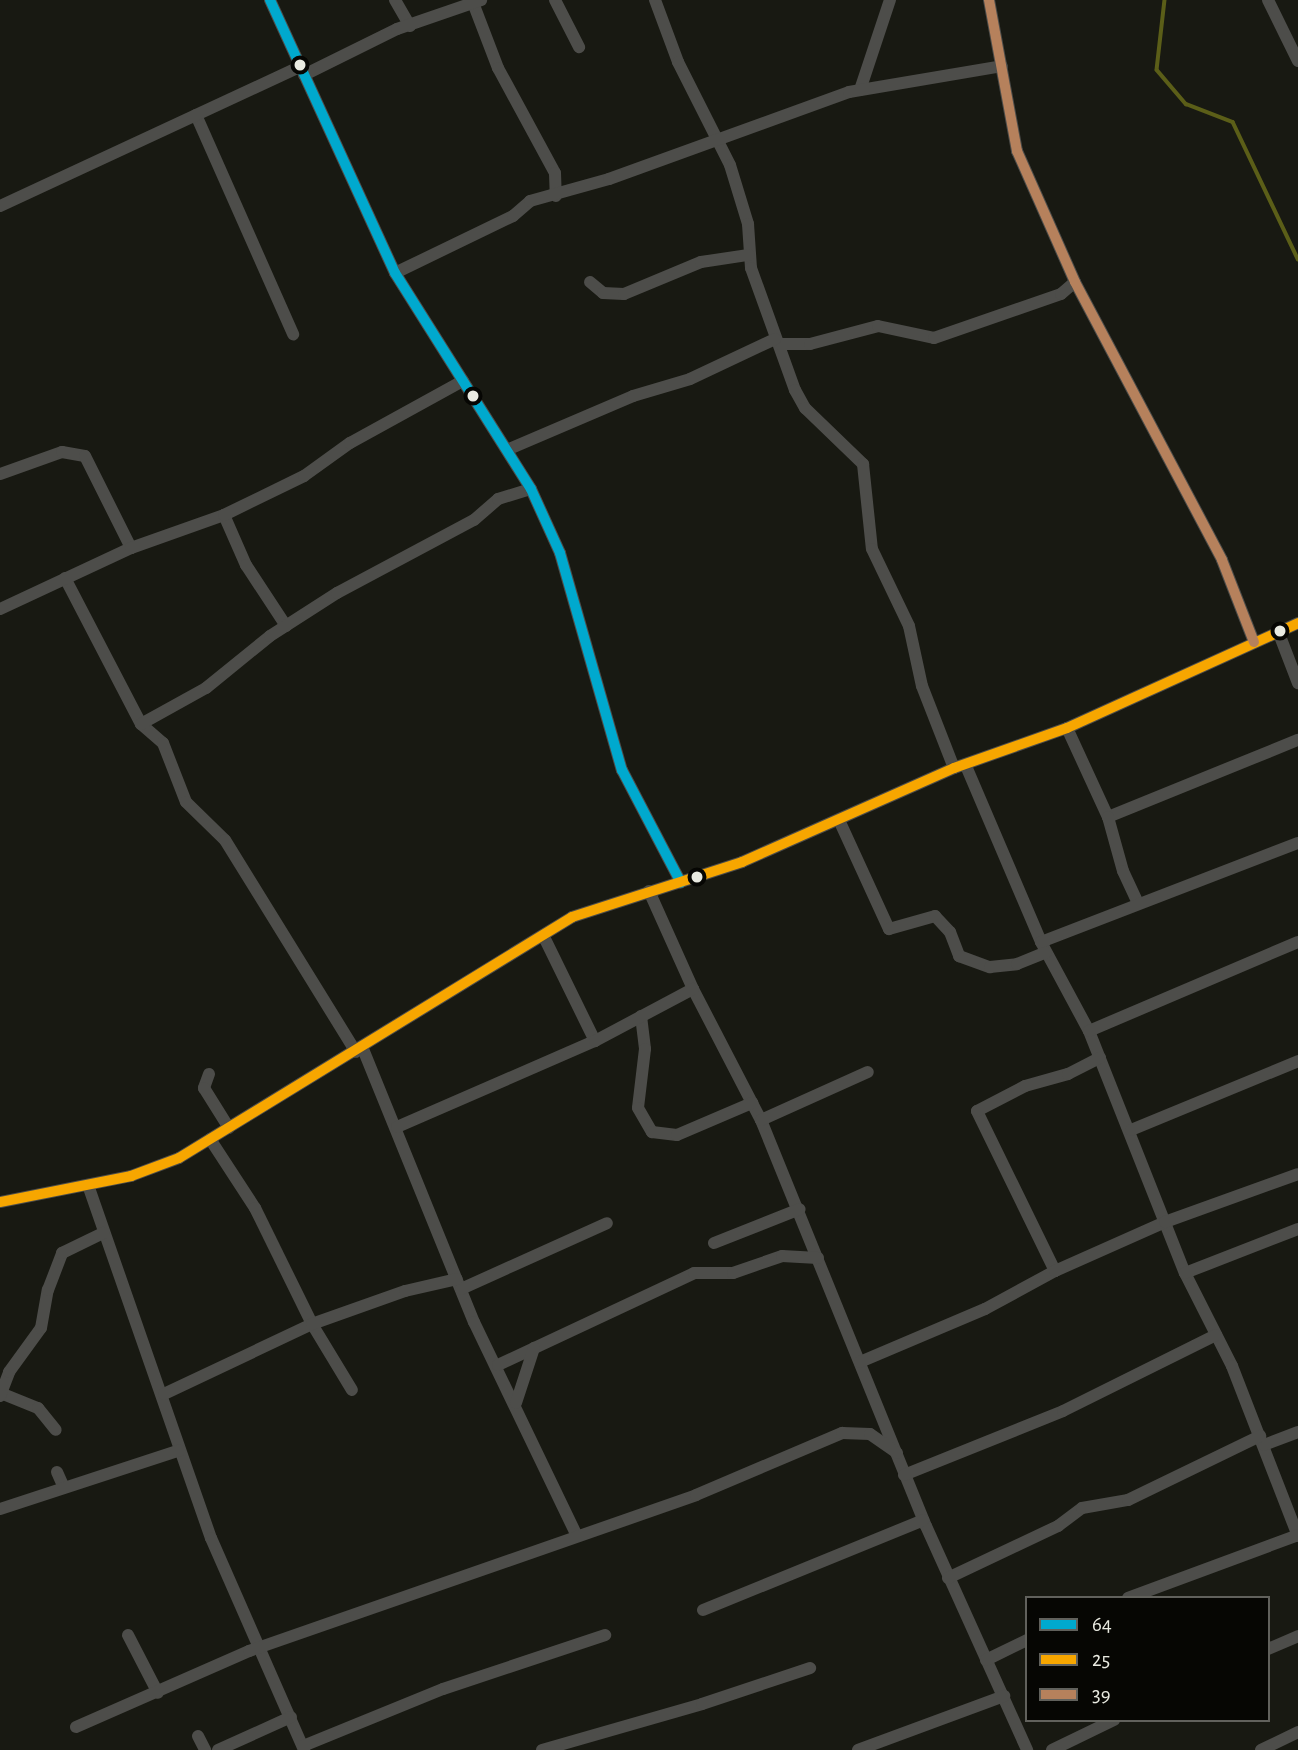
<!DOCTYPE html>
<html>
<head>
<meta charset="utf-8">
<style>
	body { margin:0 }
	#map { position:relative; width:1298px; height:1750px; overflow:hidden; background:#181912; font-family:"Alegreya Sans",sans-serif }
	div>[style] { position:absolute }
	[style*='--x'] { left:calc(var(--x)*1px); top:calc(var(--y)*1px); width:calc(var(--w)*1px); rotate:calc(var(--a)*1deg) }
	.stream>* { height:3.5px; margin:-1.75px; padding:0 1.75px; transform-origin:1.75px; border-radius:1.75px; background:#5b5e18 }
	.minor>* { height:12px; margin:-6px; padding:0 6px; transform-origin:6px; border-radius:6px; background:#4d4d4a }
	.bus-1>* { height:10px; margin:-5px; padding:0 5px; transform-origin:5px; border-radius:5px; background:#00a9ce }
	.bus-2>* { height:10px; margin:-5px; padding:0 5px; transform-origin:5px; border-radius:5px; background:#f7a600 }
	.bus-3>* { height:10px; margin:-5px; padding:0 5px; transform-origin:5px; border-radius:5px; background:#b6815c }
	.dots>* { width:19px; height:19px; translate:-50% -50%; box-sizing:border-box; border:4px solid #060603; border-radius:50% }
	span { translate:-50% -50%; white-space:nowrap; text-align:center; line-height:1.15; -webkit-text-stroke:5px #060603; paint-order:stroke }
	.legend { position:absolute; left:1025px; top:1596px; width:245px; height:126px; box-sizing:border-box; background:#060603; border:2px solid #61615c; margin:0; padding:9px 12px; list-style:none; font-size:21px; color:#e9eae1 }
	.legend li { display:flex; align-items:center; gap:14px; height:35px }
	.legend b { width:35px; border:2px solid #61615c }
</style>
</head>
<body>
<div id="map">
	<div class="stream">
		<div style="--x:1165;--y:0;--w:70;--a:96.5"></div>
		<div style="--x:1157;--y:70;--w:45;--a:49.5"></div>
		<div style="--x:1186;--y:104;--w:50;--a:21"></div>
		<div style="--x:1233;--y:122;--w:152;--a:64.6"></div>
	</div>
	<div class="minor">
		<div style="--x:270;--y:0;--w:300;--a:65.4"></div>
		<div style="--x:395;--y:273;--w:255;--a:57.8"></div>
		<div style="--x:531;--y:489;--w:70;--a:65.6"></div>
		<div style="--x:560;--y:553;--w:226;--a:74.1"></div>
		<div style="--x:622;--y:770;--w:127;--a:62.4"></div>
		<div style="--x:395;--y:0;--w:30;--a:60"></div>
		<div style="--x:472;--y:0;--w:73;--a:69.1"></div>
		<div style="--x:498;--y:68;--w:119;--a:61.5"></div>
		<div style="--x:555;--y:173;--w:23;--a:88"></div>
		<div style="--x:555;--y:0;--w:53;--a:62.9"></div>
		<div style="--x:655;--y:0;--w:66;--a:69.6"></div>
		<div style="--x:678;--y:62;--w:115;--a:63.2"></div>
		<div style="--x:730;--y:165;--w:62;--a:73"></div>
		<div style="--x:748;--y:224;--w:44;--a:86.1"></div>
		<div style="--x:751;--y:268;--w:130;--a:70.2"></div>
		<div style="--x:795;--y:390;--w:21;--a:61"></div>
		<div style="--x:805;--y:408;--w:81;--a:44"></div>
		<div style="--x:863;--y:464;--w:85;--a:84"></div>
		<div style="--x:872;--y:549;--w:85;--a:64.3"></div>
		<div style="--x:909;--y:626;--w:61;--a:77.8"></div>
		<div style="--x:922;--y:686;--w:88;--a:68.7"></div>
		<div style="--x:989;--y:0;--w:154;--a:79.5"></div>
		<div style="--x:1017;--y:151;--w:143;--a:66.1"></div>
		<div style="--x:1075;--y:282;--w:314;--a:62.1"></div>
		<div style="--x:1222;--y:560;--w:88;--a:68.7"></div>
		<div style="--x:1268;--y:0;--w:68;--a:63.8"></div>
		<div style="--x:304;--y:75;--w:104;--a:-26.3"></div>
		<div style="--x:397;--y:29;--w:89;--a:-19"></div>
		<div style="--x:860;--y:90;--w:95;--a:-71.6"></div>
		<div style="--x:196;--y:115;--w:240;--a:66.1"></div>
		<div style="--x:0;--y:206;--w:330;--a:-24.9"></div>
		<div style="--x:395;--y:273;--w:131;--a:-25.8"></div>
		<div style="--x:513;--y:216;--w:23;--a:-41"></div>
		<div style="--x:530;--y:201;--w:82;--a:-15.6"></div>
		<div style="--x:609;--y:179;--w:255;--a:-19.9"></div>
		<div style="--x:849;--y:92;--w:155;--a:-9.6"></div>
		<div style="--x:590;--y:282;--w:17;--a:40"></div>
		<div style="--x:603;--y:293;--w:21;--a:3"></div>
		<div style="--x:624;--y:294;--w:83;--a:-22.6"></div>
		<div style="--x:701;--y:262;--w:48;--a:-8.5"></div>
		<div style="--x:779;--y:344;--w:31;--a:0"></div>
		<div style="--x:810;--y:344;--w:70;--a:-14.8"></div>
		<div style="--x:878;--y:326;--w:57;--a:12.1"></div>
		<div style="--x:934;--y:338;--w:134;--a:-19.1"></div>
		<div style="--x:1061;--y:294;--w:18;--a:-41"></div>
		<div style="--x:509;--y:449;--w:135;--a:-23.1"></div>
		<div style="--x:633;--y:396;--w:59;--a:-16.6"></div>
		<div style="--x:690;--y:379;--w:94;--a:-25.2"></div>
		<div style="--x:0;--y:474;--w:66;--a:-19.5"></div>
		<div style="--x:62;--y:452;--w:23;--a:10"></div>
		<div style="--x:85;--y:456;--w:103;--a:63.4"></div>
		<div style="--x:224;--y:515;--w:55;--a:66.3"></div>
		<div style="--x:246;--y:565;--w:73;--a:56.7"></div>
		<div style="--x:65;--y:578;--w:165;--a:62.5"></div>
		<div style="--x:141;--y:724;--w:29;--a:41"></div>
		<div style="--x:163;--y:743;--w:63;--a:68.7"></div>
		<div style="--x:186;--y:802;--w:54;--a:44.3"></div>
		<div style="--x:225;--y:840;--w:249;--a:58.3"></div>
		<div style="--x:0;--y:609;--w:145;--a:-25"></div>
		<div style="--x:131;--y:548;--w:99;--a:-19.5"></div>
		<div style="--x:224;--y:515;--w:89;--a:-26"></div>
		<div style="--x:304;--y:476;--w:57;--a:-35.7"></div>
		<div style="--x:350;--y:443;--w:129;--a:-28.8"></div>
		<div style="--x:1278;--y:631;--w:56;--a:69"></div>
		<div style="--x:141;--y:724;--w:74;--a:-29"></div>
		<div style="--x:206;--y:688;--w:82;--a:-39.1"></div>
		<div style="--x:270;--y:636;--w:80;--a:-32.7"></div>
		<div style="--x:337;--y:593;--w:155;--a:-28.1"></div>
		<div style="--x:474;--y:520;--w:32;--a:-41"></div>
		<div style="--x:498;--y:499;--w:34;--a:-17"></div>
		<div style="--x:1067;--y:728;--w:98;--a:65.3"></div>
		<div style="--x:1108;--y:817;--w:205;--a:-22.1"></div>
		<div style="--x:966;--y:766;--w:191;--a:66.9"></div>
		<div style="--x:1041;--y:942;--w:101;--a:61.7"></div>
		<div style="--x:1089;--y:1031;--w:260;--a:68.4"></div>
		<div style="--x:1185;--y:1273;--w:104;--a:63.2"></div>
		<div style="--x:1232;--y:1366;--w:182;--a:68.8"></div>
		<div style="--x:1108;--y:817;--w:56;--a:74.5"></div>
		<div style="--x:1123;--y:871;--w:35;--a:65"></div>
		<div style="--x:839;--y:820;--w:120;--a:65.4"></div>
		<div style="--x:889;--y:929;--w:48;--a:-15.8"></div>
		<div style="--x:935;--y:916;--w:22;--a:47"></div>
		<div style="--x:950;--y:932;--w:26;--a:69"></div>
		<div style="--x:959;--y:956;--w:33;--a:20"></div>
		<div style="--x:990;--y:967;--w:27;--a:-6"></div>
		<div style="--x:1017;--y:964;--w:31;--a:-22"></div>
		<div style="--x:649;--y:891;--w:107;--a:65.8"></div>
		<div style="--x:693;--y:989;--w:148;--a:62.6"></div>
		<div style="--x:761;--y:1120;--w:438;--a:67.9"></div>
		<div style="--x:926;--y:1526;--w:246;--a:65.7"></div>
		<div style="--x:544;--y:937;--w:116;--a:63.9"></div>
		<div style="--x:1041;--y:942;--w:275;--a:-21.1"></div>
		<div style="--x:641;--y:1016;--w:33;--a:83"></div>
		<div style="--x:645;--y:1049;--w:59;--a:96.8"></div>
		<div style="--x:638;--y:1108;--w:28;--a:60"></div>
		<div style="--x:652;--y:1132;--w:25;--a:7"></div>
		<div style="--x:677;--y:1135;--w:82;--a:-23.1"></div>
		<div style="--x:1089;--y:1031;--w:227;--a:-23.1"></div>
		<div style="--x:363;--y:1049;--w:295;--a:67.9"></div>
		<div style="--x:474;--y:1322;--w:235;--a:64.3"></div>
		<div style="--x:209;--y:1074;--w:15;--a:110"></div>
		<div style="--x:204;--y:1088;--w:47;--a:58"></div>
		<div style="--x:761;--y:1120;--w:117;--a:-24.2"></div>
		<div style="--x:397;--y:1127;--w:216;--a:-23.5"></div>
		<div style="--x:595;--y:1041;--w:111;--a:-28"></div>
		<div style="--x:1131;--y:1130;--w:181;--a:-22.4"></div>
		<div style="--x:210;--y:1139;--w:82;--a:56.9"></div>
		<div style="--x:255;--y:1208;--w:129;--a:63.8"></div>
		<div style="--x:312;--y:1324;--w:77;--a:58.8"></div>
		<div style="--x:88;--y:1185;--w:374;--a:70.8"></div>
		<div style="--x:211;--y:1538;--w:232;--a:66.3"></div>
		<div style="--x:0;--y:1202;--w:134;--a:-11.2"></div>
		<div style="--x:131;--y:1176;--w:51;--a:-20.6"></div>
		<div style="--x:179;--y:1158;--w:461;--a:-31.5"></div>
		<div style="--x:572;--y:917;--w:179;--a:-17.9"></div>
		<div style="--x:742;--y:862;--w:232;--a:-23.9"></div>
		<div style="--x:954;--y:768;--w:120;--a:-19.5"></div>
		<div style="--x:1067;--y:728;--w:254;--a:-24.4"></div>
		<div style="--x:714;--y:1243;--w:92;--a:-21.6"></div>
		<div style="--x:1055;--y:1271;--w:178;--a:-116"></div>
		<div style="--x:977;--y:1111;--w:54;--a:-27.5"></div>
		<div style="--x:1025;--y:1086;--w:45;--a:-15.6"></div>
		<div style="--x:1068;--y:1074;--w:36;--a:-27"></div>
		<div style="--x:1185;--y:1273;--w:121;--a:-21.3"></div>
		<div style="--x:461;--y:1289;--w:160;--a:-24.3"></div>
		<div style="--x:860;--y:1362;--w:136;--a:-23"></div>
		<div style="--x:985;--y:1309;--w:80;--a:-28.5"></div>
		<div style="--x:1055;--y:1271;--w:120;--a:-24"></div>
		<div style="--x:1165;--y:1222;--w:141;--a:-19.8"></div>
		<div style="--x:498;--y:1365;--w:217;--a:-25.1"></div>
		<div style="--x:694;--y:1273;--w:39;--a:0"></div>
		<div style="--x:733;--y:1273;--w:52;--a:-19.1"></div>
		<div style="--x:782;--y:1256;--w:36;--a:3"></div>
		<div style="--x:3;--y:1394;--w:38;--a:22"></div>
		<div style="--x:38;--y:1408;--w:28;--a:51"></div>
		<div style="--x:164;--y:1394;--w:164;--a:-25.3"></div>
		<div style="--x:312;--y:1324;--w:99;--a:-19.5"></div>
		<div style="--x:405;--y:1291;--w:53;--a:-13"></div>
		<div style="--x:0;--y:1396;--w:26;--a:-69"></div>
		<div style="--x:9;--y:1372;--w:54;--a:-54"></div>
		<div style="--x:41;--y:1328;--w:39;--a:-80"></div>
		<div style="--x:48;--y:1290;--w:40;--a:-69"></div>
		<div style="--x:62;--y:1253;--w:46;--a:-26"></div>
		<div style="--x:516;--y:1403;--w:58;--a:-71.9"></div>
		<div style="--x:1264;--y:1445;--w:36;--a:-21"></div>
		<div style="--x:57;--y:1472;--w:17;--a:66"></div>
		<div style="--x:904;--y:1475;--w:171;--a:-21.9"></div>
		<div style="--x:1063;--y:1411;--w:171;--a:-26.4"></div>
		<div style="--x:0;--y:1509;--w:189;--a:-18.1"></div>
		<div style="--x:948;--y:1578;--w:122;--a:-25.3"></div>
		<div style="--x:1058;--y:1526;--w:30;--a:-37"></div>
		<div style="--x:1082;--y:1508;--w:47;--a:-9.9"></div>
		<div style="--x:1128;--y:1500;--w:147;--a:-25.9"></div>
		<div style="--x:1128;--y:1598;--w:181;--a:-20.3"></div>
		<div style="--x:703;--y:1610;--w:238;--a:-22.2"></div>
		<div style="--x:128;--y:1635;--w:65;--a:62.7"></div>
		<div style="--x:1268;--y:1649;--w:33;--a:-23"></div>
		<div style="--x:986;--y:1660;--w:46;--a:-26"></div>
		<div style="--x:76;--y:1727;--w:189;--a:-23.7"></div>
		<div style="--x:249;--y:1651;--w:473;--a:-19.2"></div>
		<div style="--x:696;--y:1495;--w:159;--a:-23"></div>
		<div style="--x:842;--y:1433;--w:28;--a:2"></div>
		<div style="--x:870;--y:1434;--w:33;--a:35"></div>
		<div style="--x:198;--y:1736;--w:16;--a:63"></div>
		<div style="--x:303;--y:1746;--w:151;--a:-22.2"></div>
		<div style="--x:443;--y:1689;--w:171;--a:-18.4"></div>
		<div style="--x:218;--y:1750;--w:80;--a:-24.3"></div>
		<div style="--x:542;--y:1750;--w:166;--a:-16"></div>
		<div style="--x:702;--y:1704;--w:114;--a:-18.4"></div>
		<div style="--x:858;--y:1750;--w:156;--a:-20.3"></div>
		<div style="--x:1052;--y:1750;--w:69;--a:-25.8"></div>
		<div style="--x:1261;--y:1750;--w:41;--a:-25.9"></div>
	</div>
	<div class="bus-1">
		<div style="--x:270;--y:0;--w:300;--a:65.4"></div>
		<div style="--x:395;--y:273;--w:255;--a:57.8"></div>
		<div style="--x:531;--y:489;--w:70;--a:65.6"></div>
		<div style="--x:560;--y:553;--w:226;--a:74.1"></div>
		<div style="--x:622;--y:770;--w:127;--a:62.4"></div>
	</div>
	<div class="bus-2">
		<div style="--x:0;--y:1202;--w:134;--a:-11.2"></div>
		<div style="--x:131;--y:1176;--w:51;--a:-20.6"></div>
		<div style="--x:179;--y:1158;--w:461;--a:-31.5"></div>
		<div style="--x:572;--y:917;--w:179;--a:-17.9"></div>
		<div style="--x:742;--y:862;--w:232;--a:-23.9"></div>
		<div style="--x:954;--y:768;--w:120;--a:-19.5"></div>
		<div style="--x:1067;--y:728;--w:254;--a:-24.4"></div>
	</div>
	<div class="bus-3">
		<div style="--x:989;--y:0;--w:154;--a:79.5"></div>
		<div style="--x:1017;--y:151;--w:143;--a:66.1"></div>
		<div style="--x:1075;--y:282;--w:314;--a:62.1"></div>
		<div style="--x:1222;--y:560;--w:88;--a:68.7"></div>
	</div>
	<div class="dots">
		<div style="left:300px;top:65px;background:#e9eae1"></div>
		<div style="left:473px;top:396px;background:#e9eae1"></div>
		<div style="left:1280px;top:631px;background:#e9eae1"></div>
		<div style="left:697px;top:877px;background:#e9eae1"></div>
	</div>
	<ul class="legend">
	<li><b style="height:9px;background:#00a9ce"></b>64</li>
	<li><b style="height:9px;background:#f7a600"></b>25</li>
	<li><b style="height:9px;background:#b6815c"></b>39</li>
	</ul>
</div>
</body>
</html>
